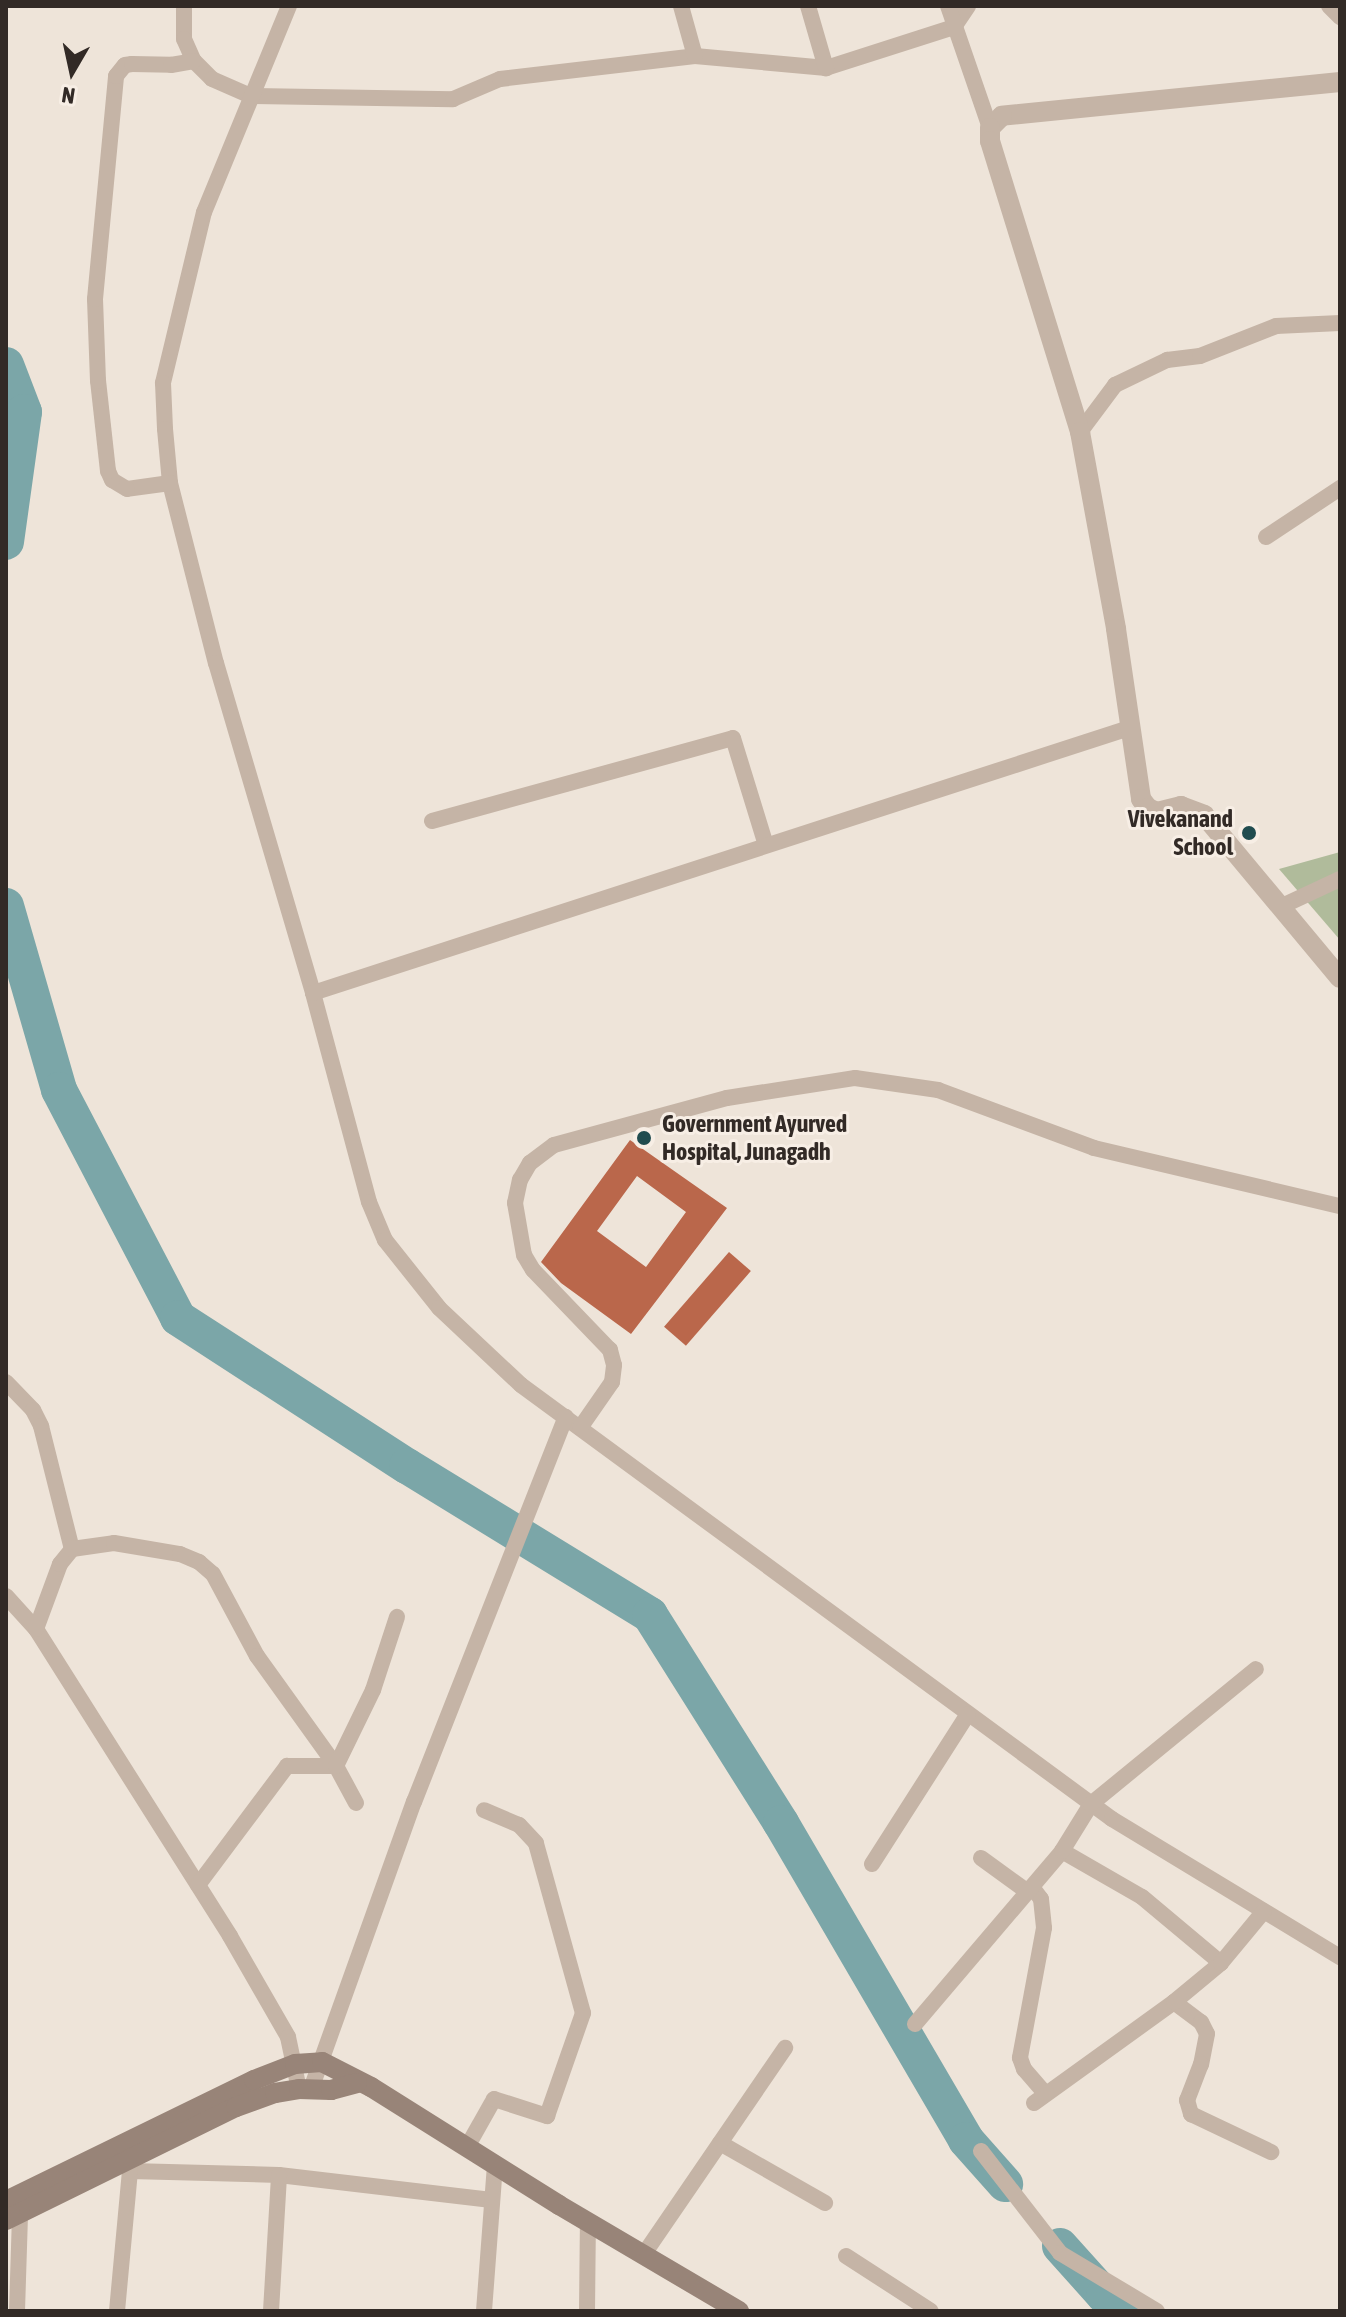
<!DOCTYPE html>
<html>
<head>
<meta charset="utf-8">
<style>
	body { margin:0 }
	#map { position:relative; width:1346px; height:2317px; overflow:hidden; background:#eee4d9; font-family:"Asap Condensed",sans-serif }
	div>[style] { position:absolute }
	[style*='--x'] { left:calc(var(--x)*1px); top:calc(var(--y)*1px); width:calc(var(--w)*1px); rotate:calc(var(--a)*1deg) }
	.green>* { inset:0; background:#b0bb9b }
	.river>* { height:36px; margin:-18px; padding:0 18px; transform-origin:18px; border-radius:18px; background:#7ba6a8 }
	.building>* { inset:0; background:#ba674b; transform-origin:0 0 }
	.minor>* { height:16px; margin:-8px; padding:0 8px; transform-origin:8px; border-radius:8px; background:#c5b4a6 }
	.tertiary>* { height:20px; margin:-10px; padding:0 10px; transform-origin:10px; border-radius:10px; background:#c5b4a6 }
	.secondary>* { height:20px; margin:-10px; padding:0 10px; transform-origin:10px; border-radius:10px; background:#988478 }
	.dots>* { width:22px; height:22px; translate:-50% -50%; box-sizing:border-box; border:4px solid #f7eee5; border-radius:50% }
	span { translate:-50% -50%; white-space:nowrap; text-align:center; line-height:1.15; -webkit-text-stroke:6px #f7eee5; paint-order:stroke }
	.poi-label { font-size:24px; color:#322a26; font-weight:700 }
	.right { translate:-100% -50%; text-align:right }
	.left { translate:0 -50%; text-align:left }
	.frame { position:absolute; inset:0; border:8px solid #322a26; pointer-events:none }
	.north { position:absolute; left:32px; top:32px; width:80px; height:80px; -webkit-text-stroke:6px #f7eee5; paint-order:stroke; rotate:189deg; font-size:22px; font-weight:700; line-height:32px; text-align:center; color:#322a26 }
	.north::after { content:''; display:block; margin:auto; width:28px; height:36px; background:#322a26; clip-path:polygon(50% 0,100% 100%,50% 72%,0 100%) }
</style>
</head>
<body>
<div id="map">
	<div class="green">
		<div style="clip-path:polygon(1340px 852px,1340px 940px,1279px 869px)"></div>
	</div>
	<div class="river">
		<div style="--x:6;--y:365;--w:50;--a:69"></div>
		<div style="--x:24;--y:412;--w:131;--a:97.9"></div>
		<div style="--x:6;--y:906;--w:191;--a:73.9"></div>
		<div style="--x:59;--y:1090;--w:257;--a:62.4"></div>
		<div style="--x:178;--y:1318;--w:273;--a:32.9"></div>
		<div style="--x:407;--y:1466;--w:285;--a:31.5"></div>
		<div style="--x:650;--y:1615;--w:246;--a:57.8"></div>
		<div style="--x:781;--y:1823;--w:367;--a:59.7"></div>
		<div style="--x:966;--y:2140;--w:59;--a:48.4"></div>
		<div style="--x:1060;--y:2246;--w:66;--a:48.1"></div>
		<div style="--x:1104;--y:2295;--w:30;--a:33"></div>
	</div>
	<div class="building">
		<div style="clip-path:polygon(evenodd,630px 1140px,727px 1208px,631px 1334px,561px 1283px,541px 1262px,630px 1140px,637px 1176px,686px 1212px,646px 1267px,597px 1231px,637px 1176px)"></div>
		<div style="left:729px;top:1252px;width:29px;height:99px;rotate:41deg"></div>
	</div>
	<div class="minor">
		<div style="--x:184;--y:6;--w:33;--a:90"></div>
		<div style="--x:184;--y:39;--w:24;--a:66"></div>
		<div style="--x:194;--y:61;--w:25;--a:45"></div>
		<div style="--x:212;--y:79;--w:43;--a:23.6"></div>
		<div style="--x:251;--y:96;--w:202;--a:0.9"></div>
		<div style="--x:453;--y:99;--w:51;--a:-23.1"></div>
		<div style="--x:500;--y:79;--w:196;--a:-6.7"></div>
		<div style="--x:695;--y:56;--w:132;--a:5.2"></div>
		<div style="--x:826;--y:68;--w:134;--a:-17.8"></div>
		<div style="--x:954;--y:27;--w:25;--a:-56"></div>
		<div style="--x:289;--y:6;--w:223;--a:112.4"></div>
		<div style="--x:204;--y:212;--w:176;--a:103.5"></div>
		<div style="--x:163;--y:383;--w:46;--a:87.5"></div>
		<div style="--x:165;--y:429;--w:54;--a:84.7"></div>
		<div style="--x:170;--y:483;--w:186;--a:75.7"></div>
		<div style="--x:216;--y:663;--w:344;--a:73.6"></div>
		<div style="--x:313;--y:993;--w:216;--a:75"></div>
		<div style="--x:369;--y:1202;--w:41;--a:67.2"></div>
		<div style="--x:385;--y:1240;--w:87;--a:51.5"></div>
		<div style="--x:439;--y:1308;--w:112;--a:43.2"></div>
		<div style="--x:521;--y:1385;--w:733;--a:36.29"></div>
		<div style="--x:1112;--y:1819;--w:267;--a:31.2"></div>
		<div style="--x:681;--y:6;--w:52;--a:74.4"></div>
		<div style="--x:808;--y:6;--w:65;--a:73.8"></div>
		<div style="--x:948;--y:6;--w:129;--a:71"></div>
		<div style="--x:1329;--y:6;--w:16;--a:45"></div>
		<div style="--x:1080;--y:432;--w:59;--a:-53.3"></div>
		<div style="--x:1115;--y:385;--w:58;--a:-25.7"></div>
		<div style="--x:1167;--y:360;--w:33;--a:-7"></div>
		<div style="--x:1200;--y:356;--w:82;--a:-21.5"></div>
		<div style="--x:1276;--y:326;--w:64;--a:-2.7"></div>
		<div style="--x:170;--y:483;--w:43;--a:172.1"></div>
		<div style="--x:127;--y:489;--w:17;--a:-149"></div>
		<div style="--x:112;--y:480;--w:10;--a:-114"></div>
		<div style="--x:108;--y:471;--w:91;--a:-96.3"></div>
		<div style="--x:98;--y:381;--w:82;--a:-92.1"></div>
		<div style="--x:95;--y:299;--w:224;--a:-84.6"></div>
		<div style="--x:116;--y:76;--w:14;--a:-51"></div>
		<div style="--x:125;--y:65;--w:7;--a:-8"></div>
		<div style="--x:132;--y:64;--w:39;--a:1"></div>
		<div style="--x:171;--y:65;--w:23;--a:-10"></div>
		<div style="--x:1266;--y:537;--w:89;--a:-33.5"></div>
		<div style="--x:432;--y:821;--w:312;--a:-15.4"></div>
		<div style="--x:733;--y:738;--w:112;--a:72.9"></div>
		<div style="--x:1280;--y:907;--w:66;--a:-25"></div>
		<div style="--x:313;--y:993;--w:861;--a:-17.99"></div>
		<div style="--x:6;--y:1382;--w:39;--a:46"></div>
		<div style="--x:33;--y:1410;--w:18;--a:63"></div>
		<div style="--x:41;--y:1426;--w:127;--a:75.9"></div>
		<div style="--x:580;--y:1428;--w:56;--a:-55.2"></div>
		<div style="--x:612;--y:1382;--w:17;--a:-83"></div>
		<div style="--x:614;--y:1365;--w:16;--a:-105"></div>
		<div style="--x:610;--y:1350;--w:111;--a:-133.9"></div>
		<div style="--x:533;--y:1270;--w:17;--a:-121"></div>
		<div style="--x:524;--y:1255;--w:53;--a:-99.8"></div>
		<div style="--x:515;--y:1203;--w:24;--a:-78"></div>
		<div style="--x:520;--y:1180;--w:20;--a:-60"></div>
		<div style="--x:530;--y:1163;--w:30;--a:-37"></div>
		<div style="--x:554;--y:1145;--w:179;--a:-15.2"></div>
		<div style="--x:727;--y:1098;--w:130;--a:-8.9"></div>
		<div style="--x:855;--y:1078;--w:84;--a:8.2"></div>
		<div style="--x:938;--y:1090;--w:166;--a:20.4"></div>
		<div style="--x:1094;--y:1148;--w:253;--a:13.3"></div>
		<div style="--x:6;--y:1596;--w:45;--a:47.7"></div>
		<div style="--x:36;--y:1629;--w:363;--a:57.7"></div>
		<div style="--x:230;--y:1936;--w:116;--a:60.1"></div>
		<div style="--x:288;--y:2037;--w:53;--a:78.1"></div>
		<div style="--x:36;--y:1629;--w:69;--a:-69.7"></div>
		<div style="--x:60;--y:1564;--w:19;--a:-51"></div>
		<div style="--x:72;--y:1549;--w:42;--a:-8.1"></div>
		<div style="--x:114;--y:1543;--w:67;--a:9.5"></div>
		<div style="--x:180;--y:1554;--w:21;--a:23"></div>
		<div style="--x:199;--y:1562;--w:18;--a:41"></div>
		<div style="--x:213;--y:1574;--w:93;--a:61.8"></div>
		<div style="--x:257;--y:1656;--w:135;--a:54.3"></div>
		<div style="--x:336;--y:1766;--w:42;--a:61.6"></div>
		<div style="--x:1062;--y:1851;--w:92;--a:29.9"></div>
		<div style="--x:1142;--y:1897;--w:103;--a:39.9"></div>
		<div style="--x:981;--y:1858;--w:58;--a:35.9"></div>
		<div style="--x:872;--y:1864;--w:178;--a:-57.4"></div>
		<div style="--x:198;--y:1885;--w:149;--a:-53.2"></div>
		<div style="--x:287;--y:1766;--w:49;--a:0"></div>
		<div style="--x:336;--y:1766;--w:85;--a:-64"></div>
		<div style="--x:373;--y:1690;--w:77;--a:-71.8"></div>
		<div style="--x:1032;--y:1887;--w:15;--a:53"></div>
		<div style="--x:1041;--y:1899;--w:29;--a:84"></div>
		<div style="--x:1044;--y:1928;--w:132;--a:100.5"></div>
		<div style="--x:1020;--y:2058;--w:12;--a:70"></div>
		<div style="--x:1024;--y:2069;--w:32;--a:49"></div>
		<div style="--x:1174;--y:2002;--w:34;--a:37"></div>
		<div style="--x:1201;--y:2022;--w:13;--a:63"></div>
		<div style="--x:1207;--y:2034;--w:31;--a:101"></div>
		<div style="--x:1201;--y:2064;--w:39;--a:111"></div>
		<div style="--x:1187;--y:2100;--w:15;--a:74"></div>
		<div style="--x:1191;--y:2114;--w:89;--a:25.4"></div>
		<div style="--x:915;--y:2024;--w:227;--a:-49.6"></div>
		<div style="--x:1062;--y:1851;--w:55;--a:-58.3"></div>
		<div style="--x:1091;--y:1804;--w:213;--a:-39.3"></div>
		<div style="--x:311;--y:2089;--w:305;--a:-70.3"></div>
		<div style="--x:414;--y:1802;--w:414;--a:-68.5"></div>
		<div style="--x:1034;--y:2103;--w:173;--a:-35.8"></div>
		<div style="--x:1174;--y:2002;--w:61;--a:-39.7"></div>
		<div style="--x:1221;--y:1963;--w:67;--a:-50.4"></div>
		<div style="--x:720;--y:2143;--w:121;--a:29.7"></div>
		<div style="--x:467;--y:2147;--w:55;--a:-60.6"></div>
		<div style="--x:494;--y:2099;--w:56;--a:17.8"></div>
		<div style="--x:547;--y:2116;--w:109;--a:-70.7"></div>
		<div style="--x:583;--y:2013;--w:176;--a:-105.5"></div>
		<div style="--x:536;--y:1843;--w:25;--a:-133"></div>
		<div style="--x:519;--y:1825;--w:38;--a:-157"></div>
		<div style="--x:981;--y:2151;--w:129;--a:52.2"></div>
		<div style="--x:1060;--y:2253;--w:113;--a:30.9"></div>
		<div style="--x:130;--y:2171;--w:149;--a:1.5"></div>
		<div style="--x:279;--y:2175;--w:214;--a:6.7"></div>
		<div style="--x:644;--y:2254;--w:250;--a:-55.6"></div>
		<div style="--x:846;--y:2256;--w:101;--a:32.9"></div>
		<div style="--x:17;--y:2311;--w:98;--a:-88.2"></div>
		<div style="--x:117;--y:2311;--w:141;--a:-84.7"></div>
		<div style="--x:130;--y:2171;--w:10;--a:-114"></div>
		<div style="--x:271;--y:2311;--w:136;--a:-86.6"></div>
		<div style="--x:484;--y:2311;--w:146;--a:-85.7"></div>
		<div style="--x:587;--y:2311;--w:89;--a:-89.4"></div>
	</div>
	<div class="tertiary">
		<div style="--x:1340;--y:82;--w:340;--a:174.3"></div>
		<div style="--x:1002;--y:116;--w:17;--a:135"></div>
		<div style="--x:990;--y:128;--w:13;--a:90"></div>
		<div style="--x:990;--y:141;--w:305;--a:72.8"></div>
		<div style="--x:1080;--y:432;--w:200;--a:79.6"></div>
		<div style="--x:1116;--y:629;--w:172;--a:81.6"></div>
		<div style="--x:1141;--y:799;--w:11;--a:52"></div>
		<div style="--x:1148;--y:808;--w:10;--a:24"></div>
		<div style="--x:1157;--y:812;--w:25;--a:-14"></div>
		<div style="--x:1181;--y:806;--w:25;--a:21"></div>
		<div style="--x:1204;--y:815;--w:212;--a:50.2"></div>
	</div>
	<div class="secondary">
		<div style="--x:6;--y:2201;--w:276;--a:-26"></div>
		<div style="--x:254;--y:2080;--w:44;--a:-21.3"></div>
		<div style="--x:295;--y:2064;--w:27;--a:-4"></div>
		<div style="--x:322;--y:2062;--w:55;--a:27"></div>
		<div style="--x:371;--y:2087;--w:222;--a:32.1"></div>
		<div style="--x:559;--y:2205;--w:209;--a:30.5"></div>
		<div style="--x:6;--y:2220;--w:256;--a:-26.2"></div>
		<div style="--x:236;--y:2107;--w:41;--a:-19.7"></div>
		<div style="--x:275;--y:2093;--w:24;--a:-9"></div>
		<div style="--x:299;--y:2089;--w:32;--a:2"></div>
		<div style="--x:331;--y:2090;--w:27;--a:-15"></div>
	</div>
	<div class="dots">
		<div style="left:1249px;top:833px;background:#204c4f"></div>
		<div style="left:644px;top:1138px;background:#204c4f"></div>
	</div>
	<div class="poi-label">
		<span class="right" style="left:1233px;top:833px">Vivekanand<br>School</span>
		<span class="left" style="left:662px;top:1138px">Government Ayurved<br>Hospital, Junagadh</span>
	</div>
	<div class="frame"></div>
	<div class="north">N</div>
</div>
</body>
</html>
